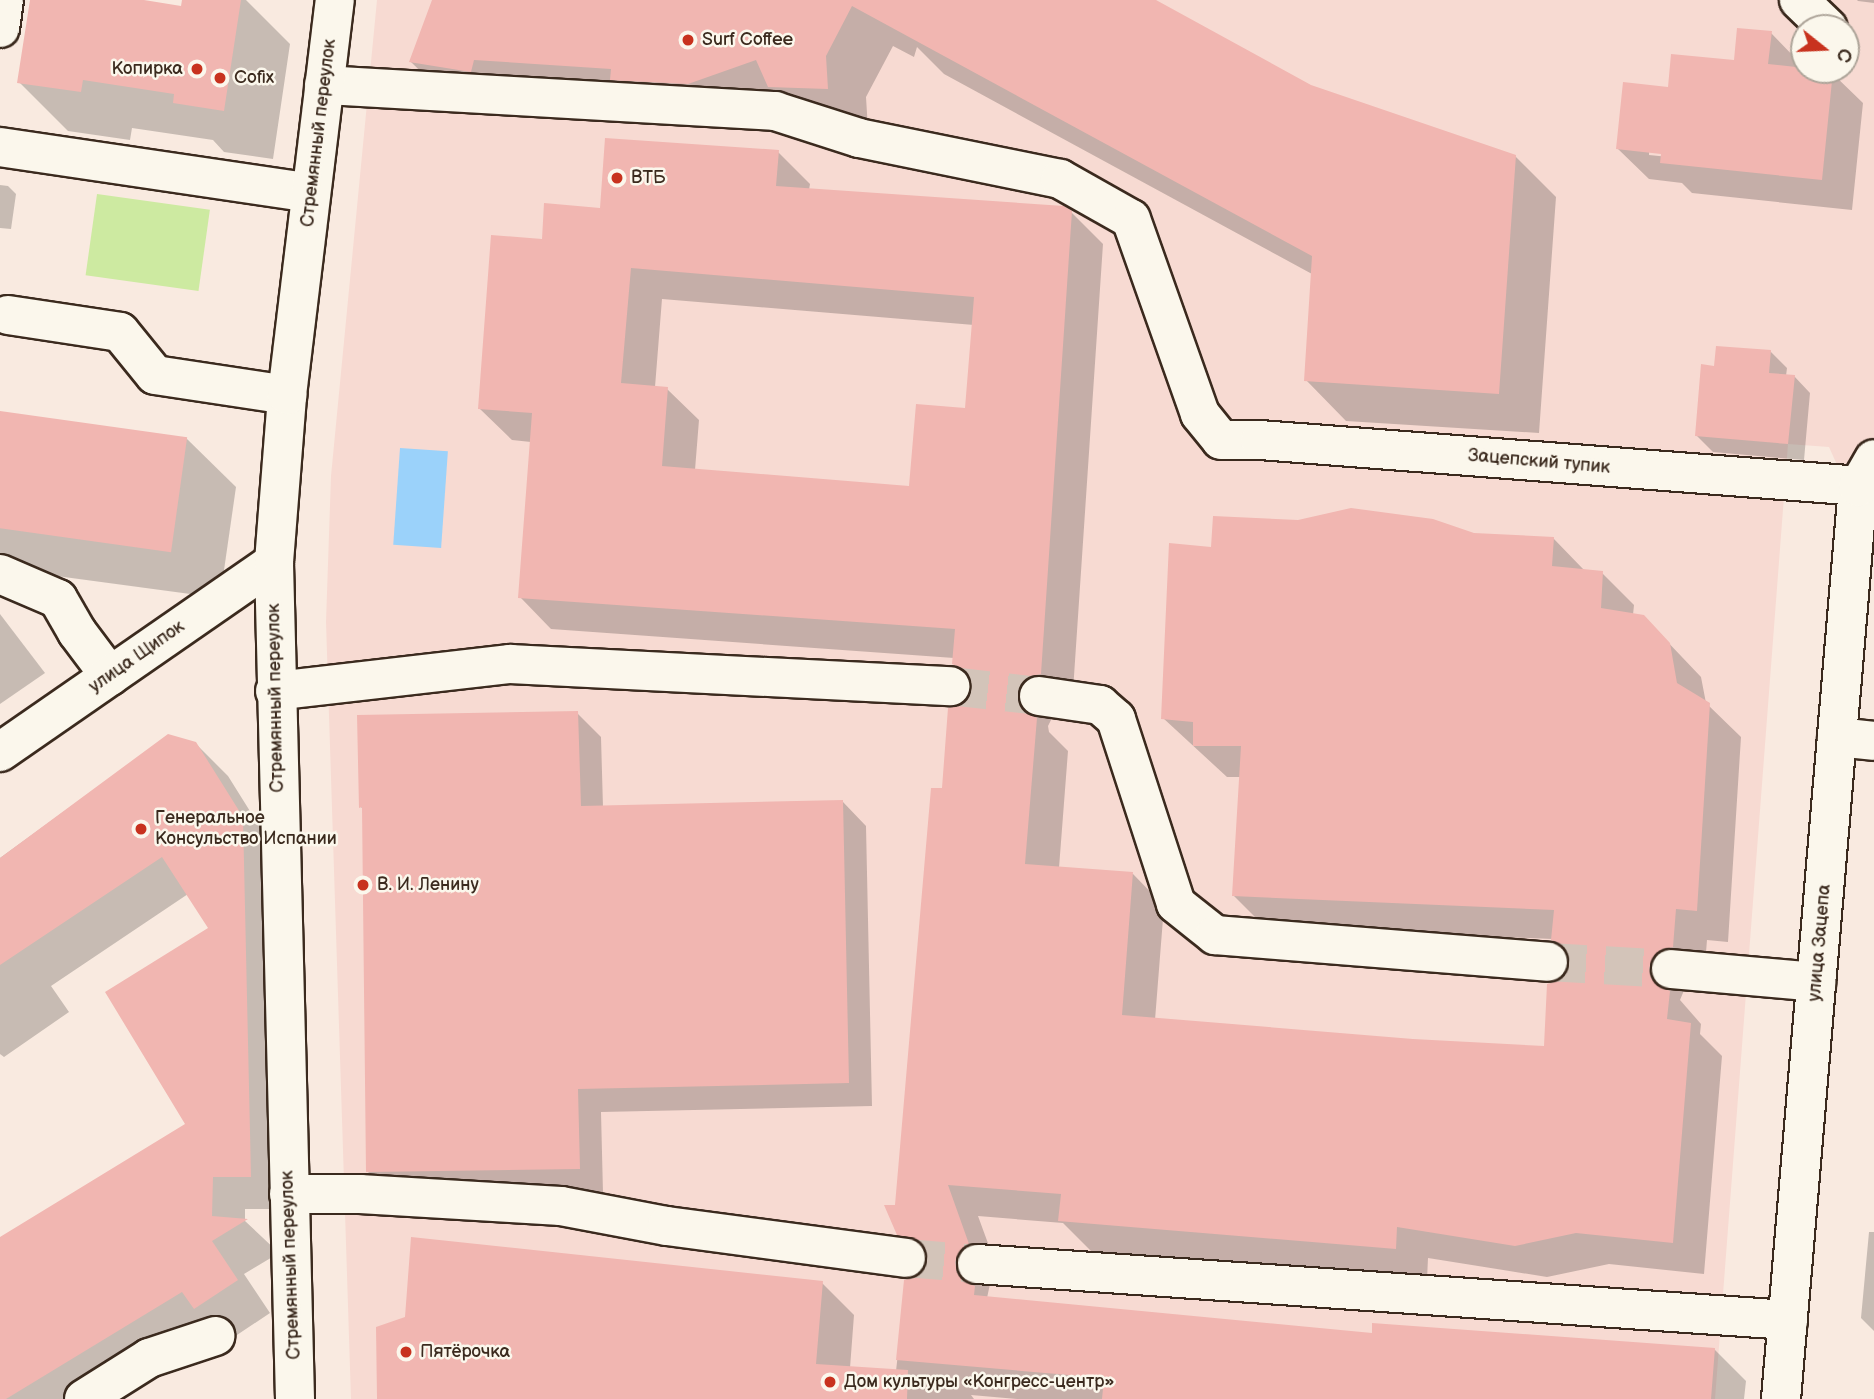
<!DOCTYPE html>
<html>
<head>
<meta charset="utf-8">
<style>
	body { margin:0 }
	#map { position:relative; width:1874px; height:1399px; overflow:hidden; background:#f9eae0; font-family:"Balsamiq Sans",sans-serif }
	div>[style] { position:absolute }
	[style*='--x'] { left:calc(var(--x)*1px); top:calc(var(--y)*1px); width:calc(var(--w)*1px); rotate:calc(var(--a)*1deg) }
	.built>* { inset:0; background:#f7dad2 }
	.green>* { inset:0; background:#cdeaa1; transform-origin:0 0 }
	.water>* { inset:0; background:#9bd2fa; transform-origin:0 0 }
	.shadow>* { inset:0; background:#0003 }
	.building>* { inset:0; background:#f1b6b1; transform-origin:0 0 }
	.minor-tunnel>* { height:38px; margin-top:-19px; transform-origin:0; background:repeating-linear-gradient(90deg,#d3c4b9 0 38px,transparent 0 57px) }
	.roads { filter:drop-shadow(2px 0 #3b2a1e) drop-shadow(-2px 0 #3b2a1e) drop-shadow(0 2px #3b2a1e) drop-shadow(0 -2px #3b2a1e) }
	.minor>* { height:38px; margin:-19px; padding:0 19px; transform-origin:19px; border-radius:19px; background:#fbf7ec }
	.dots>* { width:19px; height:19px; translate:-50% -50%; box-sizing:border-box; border:4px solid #fbf7ec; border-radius:50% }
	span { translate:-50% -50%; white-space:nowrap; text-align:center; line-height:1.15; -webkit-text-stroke:5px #fbf7ec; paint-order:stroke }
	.poi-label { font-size:18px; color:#3b2a1e }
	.left { translate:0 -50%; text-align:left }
	.right { translate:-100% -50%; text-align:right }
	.street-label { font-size:18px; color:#3b2a1e }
	.north { position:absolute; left:1790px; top:14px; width:70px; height:70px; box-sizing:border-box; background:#fbf7ec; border:2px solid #aea59a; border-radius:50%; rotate:108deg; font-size:19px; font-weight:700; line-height:28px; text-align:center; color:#3b2a1e }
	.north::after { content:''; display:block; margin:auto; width:24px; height:32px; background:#c8321e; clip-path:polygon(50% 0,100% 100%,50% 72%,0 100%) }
</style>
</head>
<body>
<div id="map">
	<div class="built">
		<div style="clip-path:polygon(evenodd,377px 0,1874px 0,1874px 547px,1829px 447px,1788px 444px,1715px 1399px,351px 1399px,326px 622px,331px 476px,377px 0,1804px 28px,1846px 28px,1846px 70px,1804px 70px,1804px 28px)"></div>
	</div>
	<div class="green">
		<div style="left:97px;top:194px;width:114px;height:82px;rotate:8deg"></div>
	</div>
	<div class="water">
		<div style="left:400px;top:448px;width:48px;height:97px;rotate:4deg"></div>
	</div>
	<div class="shadow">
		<div style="clip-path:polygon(32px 0,131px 0,182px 8px,183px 0,246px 0,290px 44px,273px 159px,224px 152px,213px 140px,132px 128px,130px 140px,68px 131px,19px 82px)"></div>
		<div style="clip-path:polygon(434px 0,1152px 0,1310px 86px,1515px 156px,1556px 197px,1539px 433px,1346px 421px,1306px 380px,1312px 274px,944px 74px,917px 47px,914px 57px,893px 46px,866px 97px,868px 129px,452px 102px,411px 62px)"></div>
		<div style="clip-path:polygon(1857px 0,1874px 0,1874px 3px,1858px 1px)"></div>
		<div style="clip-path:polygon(evenodd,1771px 33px,1801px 64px,1801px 70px,1832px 73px,1863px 103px,1852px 210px,1692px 193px,1682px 183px,1649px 179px,1618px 149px,1670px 89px,1735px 62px,1771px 33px,1649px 151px,1670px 153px,1669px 157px,1649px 155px,1649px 151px)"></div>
		<div style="clip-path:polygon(evenodd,778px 152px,810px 184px,809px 190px,1071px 212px,1103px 244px,1072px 706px,1054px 714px,1048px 726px,1049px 732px,1068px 751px,1059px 868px,1133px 874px,1164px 906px,1155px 1020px,1413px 1041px,1546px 1048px,1559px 983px,1567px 976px,1571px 965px,1570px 957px,1552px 939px,1265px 927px,1233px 895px,1241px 777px,1227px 777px,1163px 718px,1212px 549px,1474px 535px,1553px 538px,1585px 571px,1602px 573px,1634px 605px,1633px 615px,1643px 616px,1701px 677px,1706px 703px,1741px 737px,1728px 942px,1707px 940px,1704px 978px,1685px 988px,1680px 1000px,1701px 1024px,1700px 1034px,1722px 1056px,1704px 1274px,1609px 1264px,1547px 1277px,1428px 1258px,1427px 1280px,1092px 1252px,1063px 1223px,978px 1216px,1000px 1276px,990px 1284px,987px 1298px,1374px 1335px,1714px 1349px,1746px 1381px,1744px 1399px,1017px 1399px,971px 1395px,974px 1399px,379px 1399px,822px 1283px,854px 1315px,850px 1368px,896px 1371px,906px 1281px,916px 1280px,924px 1273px,928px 1264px,898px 1234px,897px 1207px,960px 707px,969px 699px,973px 682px,954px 664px,954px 658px,551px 629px,520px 597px,531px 442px,512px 440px,480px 409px,543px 241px,601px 209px,778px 152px,662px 299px,974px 325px,967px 409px,911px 488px,695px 470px,699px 420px,667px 389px,655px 387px,662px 299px)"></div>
		<div style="clip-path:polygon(0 185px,8px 186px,16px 194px,11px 229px,0 228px)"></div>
		<div style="clip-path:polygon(1770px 351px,1787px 368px,1786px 376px,1794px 376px,1810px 393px,1804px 460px,1713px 452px,1697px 436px,1716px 367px)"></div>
		<div style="clip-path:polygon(0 413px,186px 438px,236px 487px,220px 598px,12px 570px,0 558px)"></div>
		<div style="clip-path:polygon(0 614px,45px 673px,0 704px)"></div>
		<div style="clip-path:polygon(577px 713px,601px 737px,603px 807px,843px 802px,866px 826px,872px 1106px,601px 1112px,603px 1193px,392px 1196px,368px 1172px,364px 810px,361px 807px)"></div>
		<div style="clip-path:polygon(168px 736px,195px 743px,228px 776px,275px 851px,283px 1209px,245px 1209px,245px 1221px,279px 1253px,244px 1274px,270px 1313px,228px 1341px,92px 1399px,0 1399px,0 1239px,188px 1125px,211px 928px,188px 894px,51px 986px,69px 1012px,4px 1057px,0 1054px,0 858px)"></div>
		<div style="clip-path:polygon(1869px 1232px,1874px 1232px,1874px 1331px,1861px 1318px)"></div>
	</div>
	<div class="building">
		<div style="clip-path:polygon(30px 0,144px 0,181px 6px,182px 0,241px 0,224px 111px,173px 103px,174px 94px,83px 80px,81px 92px,17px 83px)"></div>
		<div style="clip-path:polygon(432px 0,1156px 0,1311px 85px,1516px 155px,1499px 394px,1304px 381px,1312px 256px,852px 6px,826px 56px,828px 89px,768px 87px,756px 60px,688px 84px,610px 80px,611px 69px,474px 60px,471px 72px,409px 62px)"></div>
		<div style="clip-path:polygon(1737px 28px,1772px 31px,1768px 64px,1833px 71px,1822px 180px,1660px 163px,1661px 154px,1616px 149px,1623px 82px,1668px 87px,1671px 54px,1734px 60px)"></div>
		<div style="clip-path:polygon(evenodd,605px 138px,779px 150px,776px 186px,1064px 206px,1072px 211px,1041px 674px,1030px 676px,1022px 682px,1017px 693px,1019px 705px,1025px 713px,1037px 718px,1025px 864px,1133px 872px,1122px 1015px,1413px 1039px,1544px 1046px,1547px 984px,1558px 981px,1566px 975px,1570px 964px,1567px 952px,1561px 944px,1551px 940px,1554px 910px,1232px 896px,1241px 746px,1193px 746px,1193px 722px,1161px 719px,1169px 543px,1211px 547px,1213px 516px,1298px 520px,1351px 508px,1433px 519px,1474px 533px,1554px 537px,1552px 566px,1603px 571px,1601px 608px,1644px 615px,1670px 643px,1677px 683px,1710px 703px,1697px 911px,1676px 909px,1673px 947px,1662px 949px,1654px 956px,1649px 968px,1651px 978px,1658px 986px,1670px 991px,1667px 1019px,1691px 1023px,1673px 1243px,1576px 1233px,1515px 1246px,1397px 1227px,1396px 1249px,1058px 1221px,1061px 1194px,948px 1185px,969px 1244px,959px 1252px,955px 1262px,957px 1273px,964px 1282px,975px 1286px,974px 1295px,1372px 1333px,1372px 1323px,1715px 1348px,1711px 1399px,1102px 1399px,1104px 1378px,896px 1360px,904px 1280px,915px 1278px,923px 1272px,928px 1260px,926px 1249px,920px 1241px,897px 1235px,884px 1205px,895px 1205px,931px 788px,942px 788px,948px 708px,959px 706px,968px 698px,972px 688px,970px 677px,962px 668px,952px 664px,955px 629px,518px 598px,532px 413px,478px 409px,491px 235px,542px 239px,544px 203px,600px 208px,605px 138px,631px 268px,974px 297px,965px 408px,916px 404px,909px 486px,662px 466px,668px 387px,621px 383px,631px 268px)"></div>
		<div style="clip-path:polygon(1716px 346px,1771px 350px,1769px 373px,1795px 375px,1788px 444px,1695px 436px,1701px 364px,1714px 366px)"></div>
		<div style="left:0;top:411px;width:189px;height:116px;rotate:8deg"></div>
		<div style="clip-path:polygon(578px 711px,581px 806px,843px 800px,849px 1083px,578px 1089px,580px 1169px,366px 1172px,362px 807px,359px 808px,357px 715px)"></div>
		<div style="clip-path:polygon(168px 734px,196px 742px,243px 817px,251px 1177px,213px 1177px,212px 1216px,248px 1219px,212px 1241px,238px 1280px,194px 1309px,182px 1292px,6px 1399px,0 1399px,0 1237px,185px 1124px,105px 992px,208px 928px,162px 857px,0 965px,0 858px)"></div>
		<div style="clip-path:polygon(411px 1237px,823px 1281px,816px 1364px,908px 1370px,907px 1399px,377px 1399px,376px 1327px,405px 1317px)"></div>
	</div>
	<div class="minor-tunnel">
		<div style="--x:950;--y:686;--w:90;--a:6.4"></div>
		<div style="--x:1548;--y:962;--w:123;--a:3.3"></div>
		<div style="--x:906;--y:1258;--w:71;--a:4.8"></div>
	</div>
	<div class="roads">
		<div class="minor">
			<div style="--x:1799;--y:0;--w:40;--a:44"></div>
			<div style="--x:0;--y:28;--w:28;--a:-82"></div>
			<div style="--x:324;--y:85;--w:452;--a:3.3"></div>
			<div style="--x:775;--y:111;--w:88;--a:17.8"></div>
			<div style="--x:859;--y:138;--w:205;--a:11.5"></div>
			<div style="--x:1060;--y:179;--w:81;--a:29.4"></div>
			<div style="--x:1131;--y:219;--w:207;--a:70.5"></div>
			<div style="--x:1200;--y:414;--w:33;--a:51"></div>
			<div style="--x:1221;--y:440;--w:39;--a:0"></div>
			<div style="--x:1260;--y:440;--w:616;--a:4.38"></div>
			<div style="--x:0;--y:147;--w:314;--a:8.4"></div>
			<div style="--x:8;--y:315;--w:113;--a:8.6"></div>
			<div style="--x:120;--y:332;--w:55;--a:50.9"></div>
			<div style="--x:155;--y:375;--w:134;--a:8.6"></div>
			<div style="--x:0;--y:574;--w:63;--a:23.3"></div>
			<div style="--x:58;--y:599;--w:38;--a:60"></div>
			<div style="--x:77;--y:632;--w:55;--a:53.1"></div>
			<div style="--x:275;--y:691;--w:237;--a:-6.6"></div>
			<div style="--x:510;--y:664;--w:441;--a:2.9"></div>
			<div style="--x:1039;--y:696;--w:62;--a:8.4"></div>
			<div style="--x:1100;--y:705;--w:21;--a:41"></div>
			<div style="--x:1116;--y:719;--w:194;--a:72"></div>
			<div style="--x:1176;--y:904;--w:50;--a:38.5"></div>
			<div style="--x:1215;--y:935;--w:334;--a:4.6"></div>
			<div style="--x:1837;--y:737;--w:37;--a:6"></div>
			<div style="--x:0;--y:752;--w:333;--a:-34.7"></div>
			<div style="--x:1671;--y:969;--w:146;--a:5.1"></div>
			<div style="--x:289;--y:1194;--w:71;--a:0"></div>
			<div style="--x:360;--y:1194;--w:201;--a:3.4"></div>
			<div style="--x:561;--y:1206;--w:108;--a:10.7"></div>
			<div style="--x:667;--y:1226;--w:241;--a:7.6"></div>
			<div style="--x:977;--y:1264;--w:813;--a:3.95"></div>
			<div style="--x:84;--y:1399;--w:77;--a:-32.2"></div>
			<div style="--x:149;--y:1358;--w:70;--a:-18.4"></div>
			<div style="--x:295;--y:1399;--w:837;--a:-91.44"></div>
			<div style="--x:274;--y:562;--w:168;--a:-85.5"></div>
			<div style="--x:287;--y:395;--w:398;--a:-83.1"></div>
			<div style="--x:1781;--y:1399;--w:915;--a:-85.17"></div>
			<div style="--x:1858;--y:487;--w:32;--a:-60"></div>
		</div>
	</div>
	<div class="dots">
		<div style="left:688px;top:40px;background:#c8321e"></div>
		<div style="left:197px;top:69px;background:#c8321e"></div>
		<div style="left:220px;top:78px;background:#c8321e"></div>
		<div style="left:617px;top:178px;background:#c8321e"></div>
		<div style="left:141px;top:829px;background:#c8321e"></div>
		<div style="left:363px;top:885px;background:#c8321e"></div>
		<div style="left:406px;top:1352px;background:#c8321e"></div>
		<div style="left:830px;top:1382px;background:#c8321e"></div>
	</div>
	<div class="poi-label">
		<span class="left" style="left:702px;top:40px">Surf Coffee</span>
		<span class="right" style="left:183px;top:69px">Копирка</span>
		<span class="left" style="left:234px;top:78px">Cofix</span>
		<span class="left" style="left:631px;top:178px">ВТБ</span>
		<span class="left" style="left:155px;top:829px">Генеральное<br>Консульство Испании</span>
		<span class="left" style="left:377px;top:885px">В. И. Ленину</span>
		<span class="left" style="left:420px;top:1352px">Пятёрочка</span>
		<span class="left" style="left:844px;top:1382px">Дом культуры «Конгресс-центр»</span>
	</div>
	<div class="street-label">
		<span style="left:319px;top:133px;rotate:-83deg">Стремянный переулок</span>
		<span style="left:1539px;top:462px;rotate:5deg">Зацепский тупик</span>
		<span style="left:137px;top:657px;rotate:-35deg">улица Щипок</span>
		<span style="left:276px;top:698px;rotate:-91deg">Стремянный переулок</span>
		<span style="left:1820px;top:943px;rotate:-85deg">улица Зацепа</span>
		<span style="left:291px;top:1265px;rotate:-92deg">Стремянный переулок</span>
	</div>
	<div class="north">С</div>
</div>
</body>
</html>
